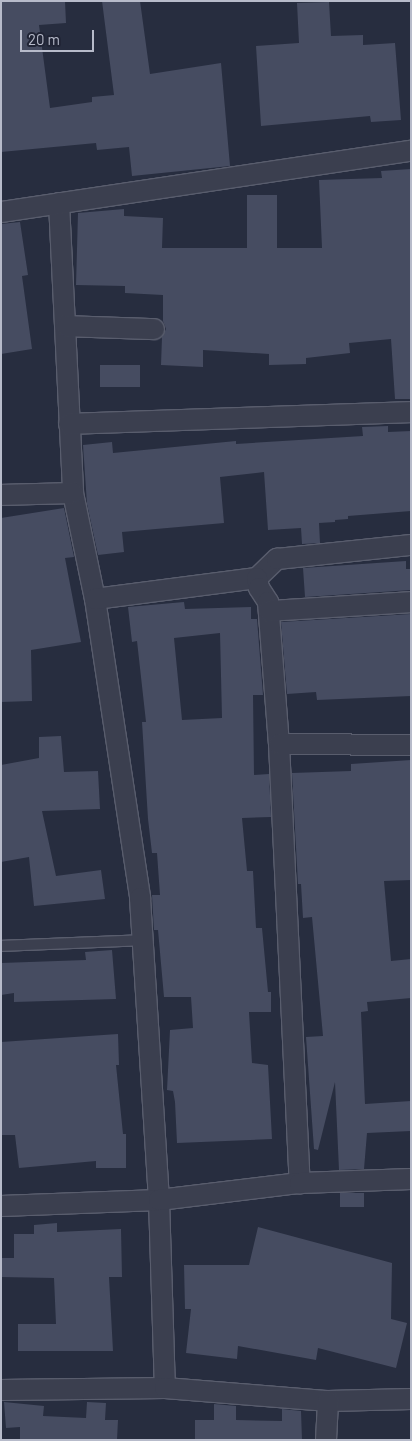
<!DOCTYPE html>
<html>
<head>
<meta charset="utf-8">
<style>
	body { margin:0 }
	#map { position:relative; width:412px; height:1441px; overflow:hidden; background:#272d3f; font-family:Barlow,sans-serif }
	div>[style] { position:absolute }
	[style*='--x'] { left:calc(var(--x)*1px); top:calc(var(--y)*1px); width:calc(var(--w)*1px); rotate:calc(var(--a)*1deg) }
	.building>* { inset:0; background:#464c61; transform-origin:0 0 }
	.roads { filter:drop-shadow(1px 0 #595d6d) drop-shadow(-1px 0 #595d6d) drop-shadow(0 1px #595d6d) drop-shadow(0 -1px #595d6d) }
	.service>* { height:10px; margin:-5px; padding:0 5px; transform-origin:5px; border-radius:5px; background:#3b3f4f }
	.minor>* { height:20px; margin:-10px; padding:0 10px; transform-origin:10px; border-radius:10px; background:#3b3f4f }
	span { translate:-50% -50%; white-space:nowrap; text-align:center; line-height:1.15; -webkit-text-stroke:5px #202435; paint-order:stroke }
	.frame { position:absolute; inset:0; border:2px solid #b7bbca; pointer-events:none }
	.scale { position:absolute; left:20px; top:30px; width:74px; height:22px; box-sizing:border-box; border:2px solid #b7bbca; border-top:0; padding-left:6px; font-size:15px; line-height:18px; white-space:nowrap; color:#b7bbca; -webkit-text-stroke:4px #202435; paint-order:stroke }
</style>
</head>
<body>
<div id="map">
	<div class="building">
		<div style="clip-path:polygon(1px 1px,65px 1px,66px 23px,39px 25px,50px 108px,92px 102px,92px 97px,114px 95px,102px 1px,140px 1px,150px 74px,221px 63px,230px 166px,132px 176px,129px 147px,97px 150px,96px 143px,1px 152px)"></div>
		<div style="clip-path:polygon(329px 2px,331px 36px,363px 35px,363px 45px,395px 43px,401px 120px,371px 122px,370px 116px,261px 126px,256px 46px,299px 43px,297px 3px)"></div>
		<div style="clip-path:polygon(411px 169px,411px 399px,395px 399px,391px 339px,349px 343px,350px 353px,306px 358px,306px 364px,269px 365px,269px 354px,203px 350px,203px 367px,161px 365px,162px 337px,166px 329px,163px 321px,163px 295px,125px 293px,125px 286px,76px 285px,78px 213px,124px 209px,124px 216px,163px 218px,162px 248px,247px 248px,247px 195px,277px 195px,277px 248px,322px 248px,319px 180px,382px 178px,381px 171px)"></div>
		<div style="clip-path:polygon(20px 222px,28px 275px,22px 276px,32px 349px,1px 354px,1px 224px)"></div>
		<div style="left:140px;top:365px;width:22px;height:40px;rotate:90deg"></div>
		<div style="clip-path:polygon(388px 426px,388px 432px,411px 431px,411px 511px,348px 516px,348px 519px,335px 520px,335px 522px,319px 523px,320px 543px,302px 544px,301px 528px,268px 530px,264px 472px,220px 477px,224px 523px,122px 532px,124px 552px,98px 555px,87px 504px,83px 445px,112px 442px,113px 453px,236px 441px,236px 444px,363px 436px,362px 427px)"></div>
		<div style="clip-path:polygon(64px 508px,74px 557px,65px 558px,81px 642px,31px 650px,32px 701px,1px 702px,1px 518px)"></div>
		<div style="clip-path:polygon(406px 561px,406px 569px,411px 569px,411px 590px,305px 597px,303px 568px)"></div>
		<div style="clip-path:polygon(evenodd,184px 602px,185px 609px,251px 607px,251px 619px,257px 619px,263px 695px,253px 695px,254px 775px,269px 774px,271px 817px,242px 818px,247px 871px,253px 871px,256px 928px,262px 928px,268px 992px,271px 992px,271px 1012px,249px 1012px,252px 1063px,268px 1065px,272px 1139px,177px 1143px,175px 1102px,173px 1091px,167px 1090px,170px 1030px,193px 1028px,191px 997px,164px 997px,158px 930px,154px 930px,152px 895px,160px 895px,157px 853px,152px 853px,148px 819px,142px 722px,146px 722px,137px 641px,132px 642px,128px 607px,184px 602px,220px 633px,222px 718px,182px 720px,174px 638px,220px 633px)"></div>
		<div style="clip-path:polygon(411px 614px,411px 696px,317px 700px,316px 692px,287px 694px,281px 622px)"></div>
		<div style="clip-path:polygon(61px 736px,64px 772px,98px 771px,100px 809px,42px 811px,56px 876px,101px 870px,105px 899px,34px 906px,29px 857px,1px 862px,1px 765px,39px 758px,39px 737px)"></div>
		<div style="clip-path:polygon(411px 760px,411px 880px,384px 881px,391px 961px,411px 959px,411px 998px,367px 1002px,368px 1011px,361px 1012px,365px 1104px,411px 1101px,411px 1131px,367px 1133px,364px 1169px,339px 1170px,335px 1082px,318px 1150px,314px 1149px,306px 1037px,323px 1036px,312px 917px,303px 918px,301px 884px,298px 884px,292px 773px,351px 771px,351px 764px)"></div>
		<div style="clip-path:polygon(112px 950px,116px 999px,14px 1002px,14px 993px,1px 995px,1px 963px,86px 960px,85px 952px)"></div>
		<div style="clip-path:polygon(118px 1034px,119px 1065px,116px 1065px,123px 1134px,126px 1134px,126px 1168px,96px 1168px,96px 1161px,19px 1168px,15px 1135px,1px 1135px,1px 1042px)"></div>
		<div style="left:340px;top:1193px;width:24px;height:14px"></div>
		<div style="clip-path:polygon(57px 1223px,57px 1232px,121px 1229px,122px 1277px,109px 1277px,113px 1351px,18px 1351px,18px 1324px,56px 1324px,54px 1278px,1px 1277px,1px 1258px,14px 1258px,14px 1234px,34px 1234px,34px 1225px)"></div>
		<div style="clip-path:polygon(258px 1227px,392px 1263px,391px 1319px,407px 1323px,396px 1368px,318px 1348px,316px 1360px,238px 1346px,237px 1359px,186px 1353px,191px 1309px,185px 1309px,184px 1265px,249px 1265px)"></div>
		<div style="clip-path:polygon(4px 1402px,44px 1406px,43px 1416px,86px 1418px,87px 1402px,106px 1403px,105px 1420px,118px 1420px,117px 1440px,20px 1440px,20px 1427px,6px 1428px)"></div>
		<div style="clip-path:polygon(214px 1404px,236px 1406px,236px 1420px,282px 1421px,282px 1409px,301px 1411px,302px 1440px,195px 1440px,195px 1420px,214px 1420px)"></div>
	</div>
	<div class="roads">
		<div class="service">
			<div style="--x:1;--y:946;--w:141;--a:-2.4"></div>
		</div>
		<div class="minor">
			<div style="--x:59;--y:203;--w:290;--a:87.2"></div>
			<div style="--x:73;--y:493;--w:108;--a:78.3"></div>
			<div style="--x:95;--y:599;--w:302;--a:81.4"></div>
			<div style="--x:140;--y:898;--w:303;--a:86.4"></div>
			<div style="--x:159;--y:1200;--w:188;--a:88.2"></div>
			<div style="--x:1;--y:212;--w:415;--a:-8.5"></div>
			<div style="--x:66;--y:326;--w:88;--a:2"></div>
			<div style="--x:69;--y:424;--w:342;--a:-2"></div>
			<div style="--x:1;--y:495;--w:72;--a:-1.6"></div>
			<div style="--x:257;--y:578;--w:28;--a:-44"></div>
			<div style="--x:277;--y:559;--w:135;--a:-6"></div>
			<div style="--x:95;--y:599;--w:163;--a:-7.4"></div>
			<div style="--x:257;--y:578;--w:10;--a:79"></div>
			<div style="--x:259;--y:588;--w:17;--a:57"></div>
			<div style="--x:268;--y:602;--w:142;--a:85.6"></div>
			<div style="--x:279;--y:744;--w:440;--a:87.3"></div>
			<div style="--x:269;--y:611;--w:142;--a:-3.6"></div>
			<div style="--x:279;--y:744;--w:132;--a:0.4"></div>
			<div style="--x:1;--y:1206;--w:158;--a:-2.2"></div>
			<div style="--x:159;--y:1200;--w:142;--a:-6.9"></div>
			<div style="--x:300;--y:1183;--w:111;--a:-2.1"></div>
			<div style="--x:1;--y:1390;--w:164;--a:-0.7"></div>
			<div style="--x:165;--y:1388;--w:164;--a:4.6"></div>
			<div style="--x:328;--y:1401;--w:83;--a:-1.4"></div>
			<div style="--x:326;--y:1440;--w:39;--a:-87"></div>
		</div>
	</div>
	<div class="frame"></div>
	<div class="scale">20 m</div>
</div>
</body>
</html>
